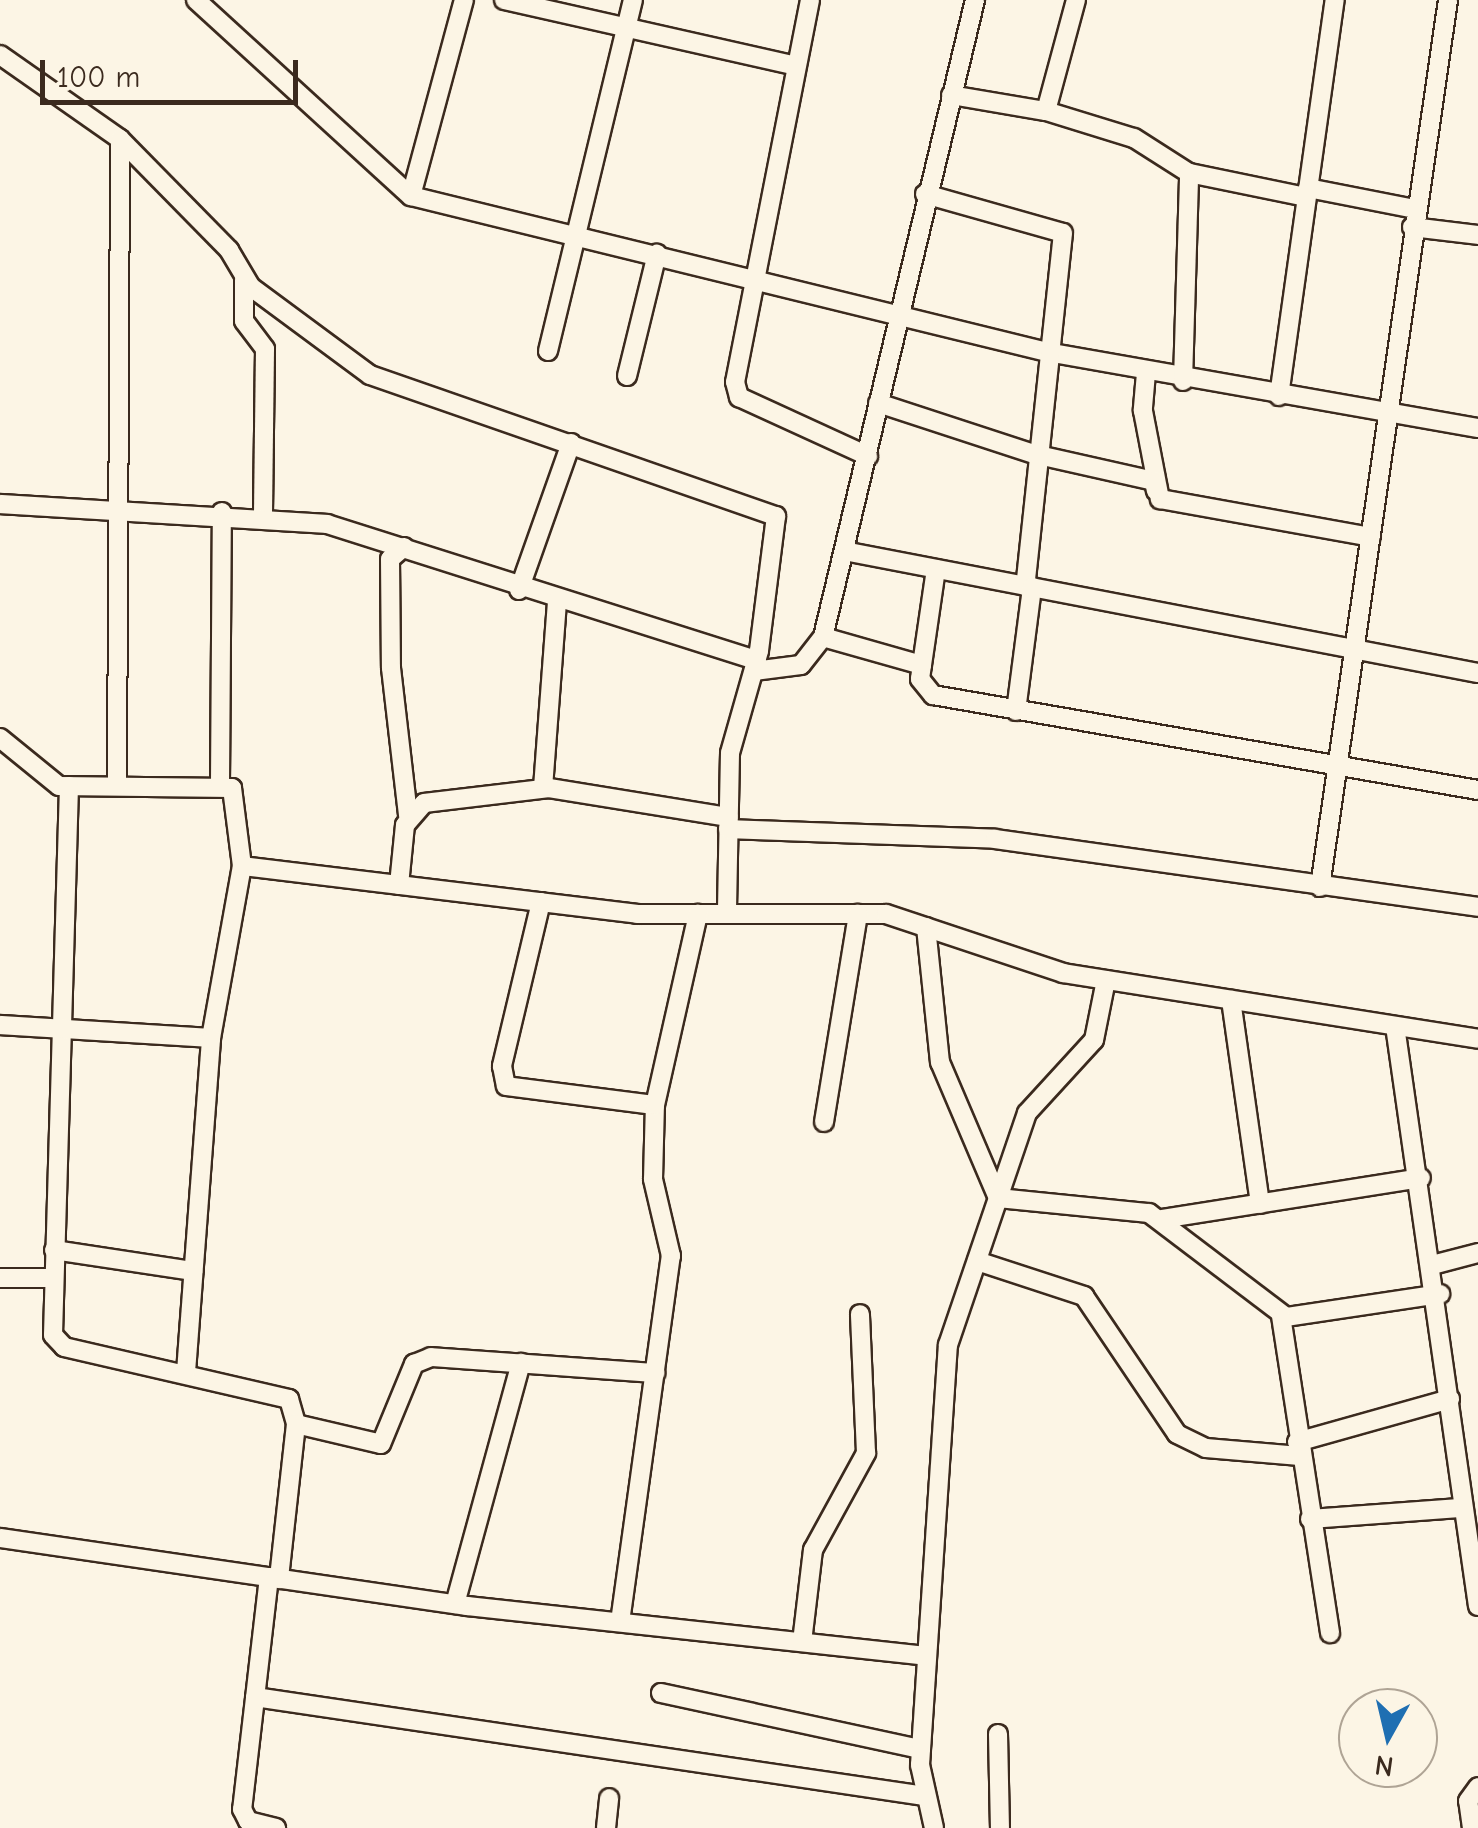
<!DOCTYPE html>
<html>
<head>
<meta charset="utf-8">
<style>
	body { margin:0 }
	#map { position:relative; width:1478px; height:1828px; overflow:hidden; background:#fcf5e5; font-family:"Comic Neue",sans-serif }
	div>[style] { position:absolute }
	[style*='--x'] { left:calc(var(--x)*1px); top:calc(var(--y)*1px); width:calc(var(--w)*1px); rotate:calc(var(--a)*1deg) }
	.roads { filter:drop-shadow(2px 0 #3b2a1e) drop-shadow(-2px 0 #3b2a1e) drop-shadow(0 2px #3b2a1e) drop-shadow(0 -2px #3b2a1e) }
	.minor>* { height:18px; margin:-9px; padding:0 9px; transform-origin:9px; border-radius:9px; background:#fcf5e5 }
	span { translate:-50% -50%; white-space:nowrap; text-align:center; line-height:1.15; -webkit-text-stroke:9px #fcf5e5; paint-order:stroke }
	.north { position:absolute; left:1338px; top:1688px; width:100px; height:100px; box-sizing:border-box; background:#fcf5e5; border:2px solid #afa495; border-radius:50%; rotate:188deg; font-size:28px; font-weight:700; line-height:40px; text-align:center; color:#3b2a1e }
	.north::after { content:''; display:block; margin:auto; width:35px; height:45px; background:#1f6fb2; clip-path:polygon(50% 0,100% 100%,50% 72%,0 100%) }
	.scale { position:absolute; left:40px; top:60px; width:258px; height:45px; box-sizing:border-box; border:5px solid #3b2a1e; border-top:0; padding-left:12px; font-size:30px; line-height:35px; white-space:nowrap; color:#3b2a1e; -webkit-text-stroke:8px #fcf5e5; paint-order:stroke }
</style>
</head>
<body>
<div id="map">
	<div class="roads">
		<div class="minor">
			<div style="--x:196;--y:0;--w:291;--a:42.4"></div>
			<div style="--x:411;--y:196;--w:655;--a:13.78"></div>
			<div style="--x:1047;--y:352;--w:438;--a:10"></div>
			<div style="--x:504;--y:0;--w:299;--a:12.7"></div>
			<div style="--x:810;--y:0;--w:389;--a:101.1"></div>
			<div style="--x:735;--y:382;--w:16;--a:75"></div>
			<div style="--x:739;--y:397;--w:142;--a:24.6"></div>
			<div style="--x:0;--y:55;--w:146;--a:35"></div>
			<div style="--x:120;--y:139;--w:156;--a:45.5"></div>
			<div style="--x:229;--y:250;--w:43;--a:59.3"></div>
			<div style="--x:251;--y:287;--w:148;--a:36.5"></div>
			<div style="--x:370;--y:375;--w:430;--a:19.2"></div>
			<div style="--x:776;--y:516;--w:136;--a:97.2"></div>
			<div style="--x:759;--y:651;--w:106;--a:105.9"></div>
			<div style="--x:730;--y:753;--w:161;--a:91.1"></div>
			<div style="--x:951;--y:95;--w:96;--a:9.6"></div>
			<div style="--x:1046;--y:111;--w:115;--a:-74.9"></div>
			<div style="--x:1046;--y:111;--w:92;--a:17.1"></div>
			<div style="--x:1134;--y:138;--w:65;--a:32.5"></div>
			<div style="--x:1308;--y:188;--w:109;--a:11.1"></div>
			<div style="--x:925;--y:194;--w:143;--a:15.8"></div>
			<div style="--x:1063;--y:233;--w:355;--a:96.1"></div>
			<div style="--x:411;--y:196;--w:203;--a:-74.9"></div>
			<div style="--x:1412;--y:227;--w:66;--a:6.9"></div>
			<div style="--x:244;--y:280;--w:41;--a:90"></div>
			<div style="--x:244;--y:321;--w:35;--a:53"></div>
			<div style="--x:265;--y:349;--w:165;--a:90.7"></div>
			<div style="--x:548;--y:351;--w:361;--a:-76.4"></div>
			<div style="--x:1146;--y:373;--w:38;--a:95"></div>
			<div style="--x:1143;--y:411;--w:90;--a:79.1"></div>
			<div style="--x:1160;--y:499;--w:214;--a:10.2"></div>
			<div style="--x:627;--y:376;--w:126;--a:-76.2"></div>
			<div style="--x:1183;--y:381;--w:208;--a:-88.3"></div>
			<div style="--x:1189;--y:173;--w:119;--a:11.6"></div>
			<div style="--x:1279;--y:396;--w:400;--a:-82"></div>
			<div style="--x:878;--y:403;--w:164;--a:18.1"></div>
			<div style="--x:1034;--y:454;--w:123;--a:12.7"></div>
			<div style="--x:1154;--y:481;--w:10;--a:79"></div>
			<div style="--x:0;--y:504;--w:328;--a:3.5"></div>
			<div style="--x:327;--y:524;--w:451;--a:17.6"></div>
			<div style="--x:404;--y:547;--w:18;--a:139"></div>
			<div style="--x:390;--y:559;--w:109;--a:89.5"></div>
			<div style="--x:391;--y:668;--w:149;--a:83.4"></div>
			<div style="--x:844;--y:551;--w:646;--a:10.89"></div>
			<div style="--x:936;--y:569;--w:111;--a:98.3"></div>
			<div style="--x:920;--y:679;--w:21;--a:51"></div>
			<div style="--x:933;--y:695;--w:553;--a:9.89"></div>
			<div style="--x:519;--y:590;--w:156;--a:-70.5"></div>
			<div style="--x:823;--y:637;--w:103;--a:15.8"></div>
			<div style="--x:754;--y:671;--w:47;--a:-7.3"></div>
			<div style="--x:801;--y:665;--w:36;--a:-52"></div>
			<div style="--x:823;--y:637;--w:655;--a:-76.58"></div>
			<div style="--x:1016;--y:711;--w:125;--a:-82.6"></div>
			<div style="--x:0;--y:738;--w:76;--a:39.1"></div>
			<div style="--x:59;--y:786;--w:173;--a:0.7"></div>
			<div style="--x:232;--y:788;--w:79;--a:82.7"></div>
			<div style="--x:220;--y:782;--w:270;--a:-89.6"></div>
			<div style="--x:117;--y:785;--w:646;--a:-89.73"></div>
			<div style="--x:69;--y:786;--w:549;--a:91.67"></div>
			<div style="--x:53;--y:1335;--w:16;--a:47"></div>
			<div style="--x:64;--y:1347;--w:231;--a:13"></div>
			<div style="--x:289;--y:1399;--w:26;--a:74"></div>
			<div style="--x:296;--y:1424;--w:156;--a:96.3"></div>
			<div style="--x:543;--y:788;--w:188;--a:-85.7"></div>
			<div style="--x:728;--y:829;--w:267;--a:2.1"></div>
			<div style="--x:995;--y:839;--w:488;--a:8"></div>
			<div style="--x:399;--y:885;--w:60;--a:-84.3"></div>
			<div style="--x:405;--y:825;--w:29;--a:-49"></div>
			<div style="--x:424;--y:803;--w:126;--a:-6.8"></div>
			<div style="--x:549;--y:788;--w:182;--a:9.2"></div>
			<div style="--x:1320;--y:887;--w:896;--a:-81.79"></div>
			<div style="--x:541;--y:902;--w:169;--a:103.4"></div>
			<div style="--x:502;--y:1066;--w:20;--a:79"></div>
			<div style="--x:506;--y:1086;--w:150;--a:7.3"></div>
			<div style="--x:926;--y:927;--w:136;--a:84.1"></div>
			<div style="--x:940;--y:1062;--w:148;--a:66.9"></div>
			<div style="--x:998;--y:1198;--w:152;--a:5.7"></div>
			<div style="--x:1149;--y:1213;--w:172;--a:37.2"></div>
			<div style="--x:1286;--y:1317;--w:156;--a:-8.5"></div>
			<div style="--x:1231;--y:1000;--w:206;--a:81.9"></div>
			<div style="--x:0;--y:1025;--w:211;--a:3.5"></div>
			<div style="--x:211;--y:1038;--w:175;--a:-79.8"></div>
			<div style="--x:242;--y:866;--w:398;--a:6.9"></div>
			<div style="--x:637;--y:914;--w:249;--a:0"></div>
			<div style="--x:886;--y:914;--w:187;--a:18.4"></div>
			<div style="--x:1063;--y:973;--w:420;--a:9"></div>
			<div style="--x:1395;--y:1026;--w:586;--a:81.86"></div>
			<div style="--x:824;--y:1122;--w:211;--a:-80.7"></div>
			<div style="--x:1162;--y:1219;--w:262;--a:-9"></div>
			<div style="--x:54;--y:1250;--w:141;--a:8.6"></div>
			<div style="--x:977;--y:1261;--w:113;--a:18.1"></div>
			<div style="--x:1084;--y:1296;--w:166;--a:56"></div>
			<div style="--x:1177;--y:1434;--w:32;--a:26"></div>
			<div style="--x:1206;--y:1448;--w:94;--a:4.9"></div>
			<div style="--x:1436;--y:1264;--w:43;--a:-14.7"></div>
			<div style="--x:0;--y:1278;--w:53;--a:0"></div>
			<div style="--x:1281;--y:1316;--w:321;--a:81.2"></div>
			<div style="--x:186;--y:1372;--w:335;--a:-85.7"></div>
			<div style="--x:296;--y:1424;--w:87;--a:13.2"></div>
			<div style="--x:381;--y:1444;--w:87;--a:-67.6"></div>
			<div style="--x:414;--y:1364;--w:18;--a:-22"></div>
			<div style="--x:431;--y:1357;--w:225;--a:4.1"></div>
			<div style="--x:1297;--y:1442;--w:159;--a:-15.7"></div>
			<div style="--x:1310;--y:1519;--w:150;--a:-4.2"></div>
			<div style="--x:0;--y:1538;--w:472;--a:8.3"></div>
			<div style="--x:467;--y:1606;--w:462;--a:6.2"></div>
			<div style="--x:269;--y:1577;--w:234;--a:96.6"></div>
			<div style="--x:242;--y:1809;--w:13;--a:63"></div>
			<div style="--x:248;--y:1821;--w:29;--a:14"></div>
			<div style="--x:455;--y:1604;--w:250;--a:-74.7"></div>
			<div style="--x:620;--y:1622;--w:370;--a:-82.1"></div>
			<div style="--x:671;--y:1256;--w:79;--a:-103.2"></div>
			<div style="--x:653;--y:1179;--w:74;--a:-88.5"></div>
			<div style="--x:655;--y:1105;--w:196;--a:-77.3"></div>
			<div style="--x:802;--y:1642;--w:93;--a:-83.2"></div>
			<div style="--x:813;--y:1550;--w:111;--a:-61.3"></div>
			<div style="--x:866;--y:1453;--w:139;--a:-92.5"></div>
			<div style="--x:661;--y:1693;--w:266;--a:12.2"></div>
			<div style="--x:255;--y:1697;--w:677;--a:8.41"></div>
			<div style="--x:998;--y:1734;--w:94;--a:88.8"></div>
			<div style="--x:606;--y:1828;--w:30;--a:-84"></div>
			<div style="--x:934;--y:1828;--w:65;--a:-102.5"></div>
			<div style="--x:920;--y:1765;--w:421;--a:-86.2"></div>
			<div style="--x:948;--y:1345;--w:245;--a:-71.2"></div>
			<div style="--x:1027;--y:1113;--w:99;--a:-47.5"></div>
			<div style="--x:1094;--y:1040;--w:61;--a:-78.7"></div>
			<div style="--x:1472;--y:1828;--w:27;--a:-98"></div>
			<div style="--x:1468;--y:1801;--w:17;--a:-54"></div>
		</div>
	</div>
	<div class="north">N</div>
	<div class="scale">100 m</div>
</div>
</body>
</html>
